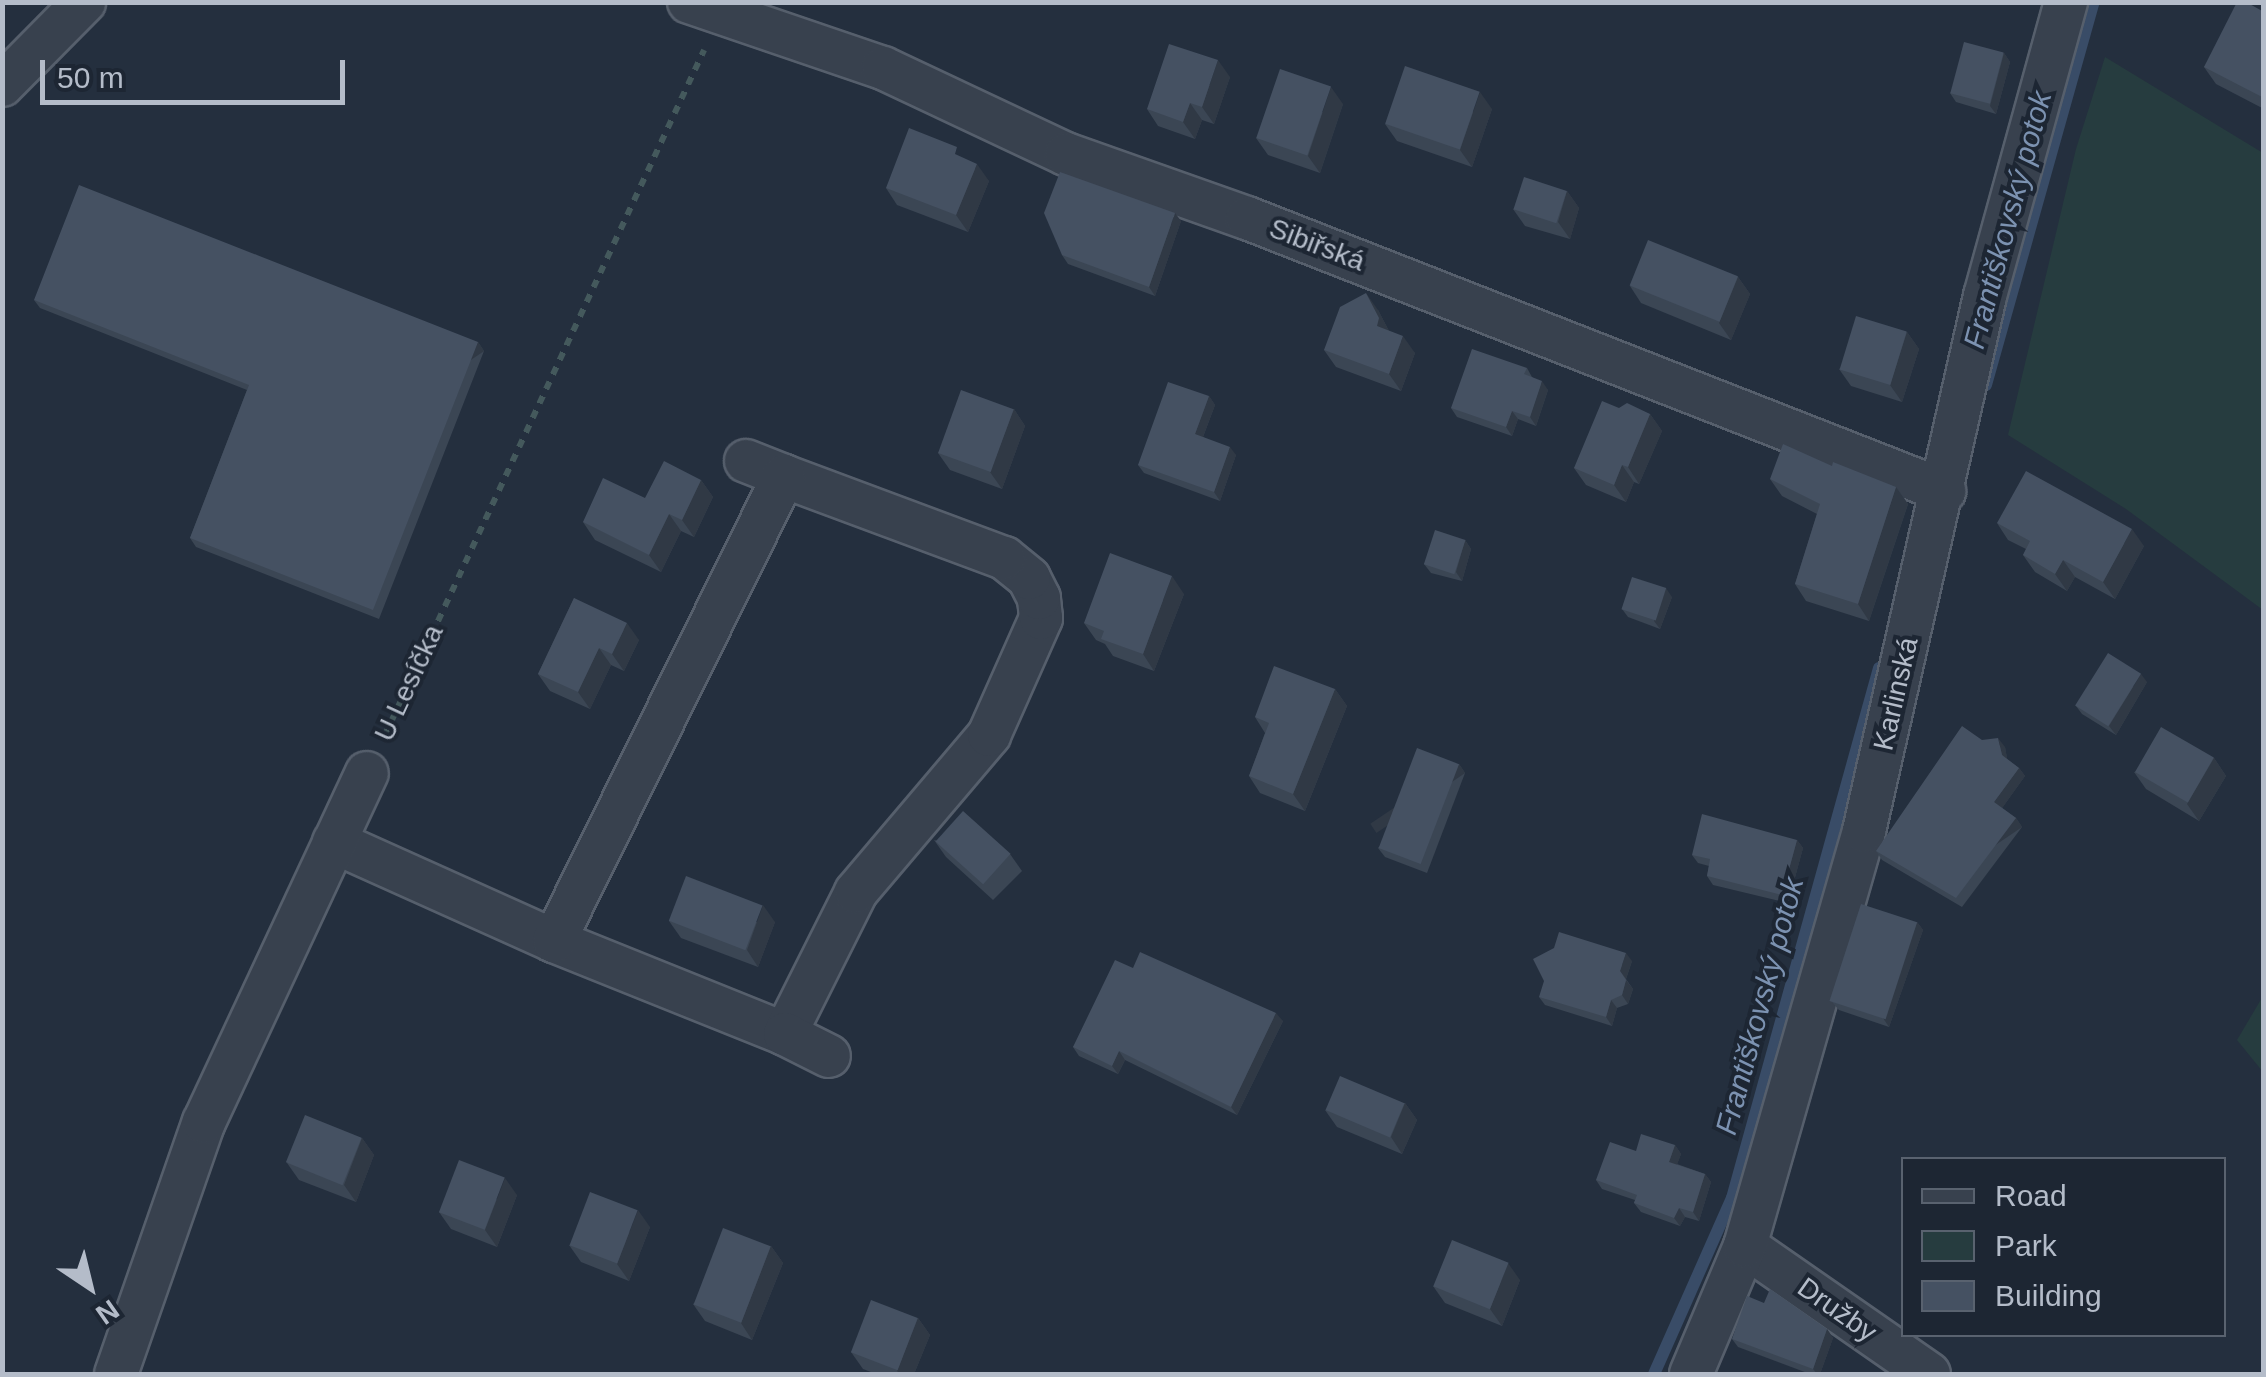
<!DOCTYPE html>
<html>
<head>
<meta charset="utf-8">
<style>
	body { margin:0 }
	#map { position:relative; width:2266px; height:1377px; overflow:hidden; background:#242f3e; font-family:Arial,sans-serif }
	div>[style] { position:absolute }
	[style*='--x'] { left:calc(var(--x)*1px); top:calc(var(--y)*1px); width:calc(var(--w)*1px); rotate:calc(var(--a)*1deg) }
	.green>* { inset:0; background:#263c3f }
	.stream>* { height:12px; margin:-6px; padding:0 6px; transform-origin:6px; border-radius:6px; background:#394c67 }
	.path>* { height:6px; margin-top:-3px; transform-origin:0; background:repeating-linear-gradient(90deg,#44595c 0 8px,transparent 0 16px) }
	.roads { filter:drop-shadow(2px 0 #565f6c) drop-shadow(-2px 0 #565f6c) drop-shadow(0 2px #565f6c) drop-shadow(0 -2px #565f6c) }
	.minor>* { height:42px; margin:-21px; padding:0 21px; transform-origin:21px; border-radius:21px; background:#38414e }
	.wall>* { inset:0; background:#3b4654 }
	.shaded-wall>* { inset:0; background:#303945; transform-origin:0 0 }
	.building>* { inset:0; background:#455162; transform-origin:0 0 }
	span { translate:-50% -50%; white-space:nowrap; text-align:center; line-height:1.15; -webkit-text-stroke:8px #1d2633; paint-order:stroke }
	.street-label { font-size:28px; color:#b4bcc9 }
	.water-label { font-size:30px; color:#7c92b1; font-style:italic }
	.frame { position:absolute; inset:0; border:5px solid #b4bcc9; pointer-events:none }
	.legend { position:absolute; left:1901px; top:1157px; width:325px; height:180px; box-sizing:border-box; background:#1d2633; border:2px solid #59626f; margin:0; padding:12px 18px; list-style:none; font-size:30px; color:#b4bcc9 }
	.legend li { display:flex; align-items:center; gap:20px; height:50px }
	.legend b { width:50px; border:2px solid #59626f }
	.north { position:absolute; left:40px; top:1237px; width:100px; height:100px; -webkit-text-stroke:8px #1d2633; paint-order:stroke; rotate:145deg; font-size:28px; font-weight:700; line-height:40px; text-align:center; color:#b4bcc9 }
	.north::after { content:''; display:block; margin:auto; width:35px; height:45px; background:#b4bcc9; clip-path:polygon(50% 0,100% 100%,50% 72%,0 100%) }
	.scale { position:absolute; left:40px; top:60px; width:305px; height:45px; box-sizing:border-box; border:5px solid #b4bcc9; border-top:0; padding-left:12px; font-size:30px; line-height:35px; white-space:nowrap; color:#b4bcc9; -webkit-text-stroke:8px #1d2633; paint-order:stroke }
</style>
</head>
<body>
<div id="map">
	<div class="green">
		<div style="clip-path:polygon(2105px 57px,2263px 153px,2263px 610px,2126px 509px,2008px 435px,2076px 149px)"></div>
		<div style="clip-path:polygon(2263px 996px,2263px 1072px,2237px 1040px)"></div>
	</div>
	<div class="stream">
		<div style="--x:1986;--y:385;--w:398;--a:-74.3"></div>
		<div style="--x:1654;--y:1374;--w:193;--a:-66.1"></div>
		<div style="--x:1732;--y:1198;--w:550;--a:-74.5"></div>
	</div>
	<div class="path">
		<div style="--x:384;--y:737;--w:758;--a:-65.02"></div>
	</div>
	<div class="roads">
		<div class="minor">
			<div style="--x:689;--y:2;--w:205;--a:18.8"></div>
			<div style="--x:883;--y:68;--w:202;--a:25.2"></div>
			<div style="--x:1066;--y:154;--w:192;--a:19.5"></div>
			<div style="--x:1247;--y:218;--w:749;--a:21.39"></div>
			<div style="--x:2;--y:85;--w:117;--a:-45.3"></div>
			<div style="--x:746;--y:461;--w:41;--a:21.5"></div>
			<div style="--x:334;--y:842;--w:241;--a:24.2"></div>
			<div style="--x:554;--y:941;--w:249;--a:21.9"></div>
			<div style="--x:785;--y:1034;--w:159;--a:-63.4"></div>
			<div style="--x:856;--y:892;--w:206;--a:-49.7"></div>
			<div style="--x:989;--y:735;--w:128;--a:-66"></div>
			<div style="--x:1041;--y:618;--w:20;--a:-96"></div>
			<div style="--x:1039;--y:598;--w:22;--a:-117"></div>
			<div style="--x:1029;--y:578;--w:32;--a:-141"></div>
			<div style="--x:1004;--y:558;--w:235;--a:-159.6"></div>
			<div style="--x:784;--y:476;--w:519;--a:116.32"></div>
			<div style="--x:785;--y:1034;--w:49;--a:26.6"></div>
			<div style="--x:1745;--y:1246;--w:224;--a:34.8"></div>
			<div style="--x:116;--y:1374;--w:267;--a:-70.8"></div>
			<div style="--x:204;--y:1122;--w:385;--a:-65"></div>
			<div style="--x:1691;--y:1374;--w:139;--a:-67.1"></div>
			<div style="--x:1745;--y:1246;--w:432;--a:-74"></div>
			<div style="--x:1864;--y:831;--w:549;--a:-77.26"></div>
			<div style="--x:1985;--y:296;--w:305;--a:-74.6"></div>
		</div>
	</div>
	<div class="wall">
		<div style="clip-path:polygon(2264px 12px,2264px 109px,2216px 84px,2204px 67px)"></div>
		<div style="clip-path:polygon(2004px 53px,2010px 62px,1996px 114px,1956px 102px,1950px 93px)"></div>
		<div style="clip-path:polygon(1230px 77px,1214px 124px,1202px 120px,1195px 139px,1158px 126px,1147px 109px)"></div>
		<div style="clip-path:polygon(1343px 104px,1320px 173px,1268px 155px,1256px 138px)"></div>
		<div style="clip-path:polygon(1492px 109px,1472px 167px,1397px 141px,1385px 124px)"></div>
		<div style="clip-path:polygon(965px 159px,989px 181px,968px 232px,897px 205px,886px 188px)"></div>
		<div style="clip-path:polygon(1567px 191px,1579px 208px,1570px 239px,1525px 226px,1513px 209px)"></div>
		<div style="clip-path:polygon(1181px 221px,1155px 296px,1068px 264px,1062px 255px)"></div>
		<div style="clip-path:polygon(1738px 277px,1750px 294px,1731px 340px,1641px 303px,1630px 286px)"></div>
		<div style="clip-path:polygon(34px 300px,478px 342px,484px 351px,379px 619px,196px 547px,190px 538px,247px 390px,40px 308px)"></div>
		<div style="clip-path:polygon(1378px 310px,1389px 331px,1415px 353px,1401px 391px,1336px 367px,1324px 350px)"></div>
		<div style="clip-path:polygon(1907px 332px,1919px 349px,1902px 402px,1851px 386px,1839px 369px)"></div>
		<div style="clip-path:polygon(1527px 368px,1532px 377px,1548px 390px,1536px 426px,1518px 419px,1512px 436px,1457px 417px,1451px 408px)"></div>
		<div style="clip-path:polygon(1209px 396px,1215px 405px,1203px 437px,1236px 455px,1220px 501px,1144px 473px,1138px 465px)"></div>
		<div style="clip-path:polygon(1619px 408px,1650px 414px,1662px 431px,1639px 484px,1634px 482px,1626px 502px,1586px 485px,1574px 468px)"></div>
		<div style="clip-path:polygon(1014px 409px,1025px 426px,1002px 489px,950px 470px,938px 453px)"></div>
		<div style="clip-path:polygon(1832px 466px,1896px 487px,1908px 504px,1869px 621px,1806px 601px,1795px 584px,1817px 514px,1782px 496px,1770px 479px)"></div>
		<div style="clip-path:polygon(701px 480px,713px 497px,694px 537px,681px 531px,661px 572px,595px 540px,583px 522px,645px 498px)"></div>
		<div style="clip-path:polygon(1997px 523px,2144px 546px,2115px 599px,2075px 577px,2067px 591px,2035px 572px,2023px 555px,2026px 549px,2008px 540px)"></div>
		<div style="clip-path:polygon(1465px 540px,1471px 549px,1462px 581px,1431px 573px,1424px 564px)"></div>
		<div style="clip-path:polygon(1184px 594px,1154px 671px,1113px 656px,1105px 644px,1096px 640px,1084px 623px)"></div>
		<div style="clip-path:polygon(1672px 597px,1660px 629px,1628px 617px,1622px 609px)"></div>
		<div style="clip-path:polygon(574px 598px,639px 640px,624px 671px,611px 665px,590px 709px,550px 691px,538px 674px)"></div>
		<div style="clip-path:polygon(2147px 682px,2116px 735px,2082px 714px,2076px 706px)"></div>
		<div style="clip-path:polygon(1335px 689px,1347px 706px,1305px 811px,1260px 793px,1249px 776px,1265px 733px,1255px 717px)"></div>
		<div style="clip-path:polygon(1982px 740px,2005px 747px,2007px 759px,2019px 768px,2025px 776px,2002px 808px,2016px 818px,2022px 827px,1962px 907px,1882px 860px,1876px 851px)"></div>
		<div style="clip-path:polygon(2214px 758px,2226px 776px,2199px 821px,2146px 789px,2134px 772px)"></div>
		<div style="clip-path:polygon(1459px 764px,1465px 773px,1427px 873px,1385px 857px,1378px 848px)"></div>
		<div style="clip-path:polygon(934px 840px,1010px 854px,1022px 871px,993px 900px,946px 857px)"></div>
		<div style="clip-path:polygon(1797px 840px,1803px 848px,1788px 903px,1713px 885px,1707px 876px,1709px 866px,1698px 863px,1692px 855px)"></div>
		<div style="clip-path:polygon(669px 921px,775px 922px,758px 967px,681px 938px)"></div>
		<div style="clip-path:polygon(1917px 922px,1923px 930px,1889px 1027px,1839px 1010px,1832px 1002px)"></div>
		<div style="clip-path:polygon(1632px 961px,1626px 979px,1633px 989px,1628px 1004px,1617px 1008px,1612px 1026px,1545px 1005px,1539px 997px)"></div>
		<div style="clip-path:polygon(1133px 968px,1283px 1021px,1237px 1115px,1125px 1060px,1118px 1074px,1079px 1056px,1073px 1047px)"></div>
		<div style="clip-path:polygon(1405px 1103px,1417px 1120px,1402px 1154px,1337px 1127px,1325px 1110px)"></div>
		<div style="clip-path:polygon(362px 1138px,374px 1155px,356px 1202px,299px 1180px,287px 1163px)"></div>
		<div style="clip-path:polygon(1675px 1145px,1681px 1154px,1677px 1164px,1705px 1174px,1711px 1182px,1699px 1221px,1685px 1217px,1680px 1226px,1641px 1212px,1634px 1203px,1635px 1200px,1602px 1189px,1596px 1180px,1636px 1151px)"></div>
		<div style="clip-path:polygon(517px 1195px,497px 1247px,451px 1229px,439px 1212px)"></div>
		<div style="clip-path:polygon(650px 1227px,629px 1281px,581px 1262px,569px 1245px)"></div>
		<div style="clip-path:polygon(771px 1246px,783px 1263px,752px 1340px,705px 1321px,693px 1304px)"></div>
		<div style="clip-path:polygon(1520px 1280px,1502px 1326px,1445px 1303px,1433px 1286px)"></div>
		<div style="clip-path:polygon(918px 1318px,930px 1335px,914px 1374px,876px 1374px,863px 1369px,851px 1352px)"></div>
		<div style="clip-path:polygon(1827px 1329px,1833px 1338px,1820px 1374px,1810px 1374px,1738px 1347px,1732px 1339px)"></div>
	</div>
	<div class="shaded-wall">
		<div style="clip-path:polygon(2004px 53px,2010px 62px,1996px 114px,1990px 106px)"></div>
		<div style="clip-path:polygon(1218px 60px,1230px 77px,1214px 124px,1202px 107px)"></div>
		<div style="clip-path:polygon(1331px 87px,1343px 104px,1320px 173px,1308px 156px)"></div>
		<div style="clip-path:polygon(1480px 92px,1492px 109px,1472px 167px,1460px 150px)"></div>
		<div style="clip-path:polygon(1190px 103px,1202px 120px,1195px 139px,1183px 122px)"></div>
		<div style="clip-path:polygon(977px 164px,989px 181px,968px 232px,956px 215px)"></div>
		<div style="clip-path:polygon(1567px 191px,1579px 208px,1570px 239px,1558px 222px)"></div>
		<div style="clip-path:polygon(1175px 213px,1181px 221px,1155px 296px,1149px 287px)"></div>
		<div style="clip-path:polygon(1738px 277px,1750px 294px,1731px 340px,1719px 323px)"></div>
		<div style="clip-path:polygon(1366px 293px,1378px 310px,1391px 335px,1377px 326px)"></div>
		<div style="clip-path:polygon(1907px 332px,1919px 349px,1902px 402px,1890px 385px)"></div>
		<div style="clip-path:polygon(1403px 336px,1415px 353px,1401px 391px,1389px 374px)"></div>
		<div style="left:478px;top:342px;width:11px;height:288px;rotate:56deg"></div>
		<div style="clip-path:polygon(1542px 381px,1548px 390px,1536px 426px,1530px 417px)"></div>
		<div style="clip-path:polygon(1209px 396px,1215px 405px,1201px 442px,1195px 434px)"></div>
		<div style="clip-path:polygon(1014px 409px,1025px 426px,1002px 489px,990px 472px)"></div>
		<div style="clip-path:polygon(1512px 411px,1518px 419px,1512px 436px,1506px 427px)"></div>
		<div style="clip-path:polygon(1650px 414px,1662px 431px,1639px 484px,1628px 467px)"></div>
		<div style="clip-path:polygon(1230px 447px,1236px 455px,1220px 501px,1214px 492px)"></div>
		<div style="clip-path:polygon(1622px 465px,1634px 482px,1626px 502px,1614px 485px)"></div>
		<div style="clip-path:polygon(701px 480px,713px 497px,694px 537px,682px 520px)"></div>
		<div style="clip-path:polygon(1896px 487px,1908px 504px,1869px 621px,1858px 604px)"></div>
		<div style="clip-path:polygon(669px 514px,681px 531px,661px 572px,649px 555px)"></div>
		<div style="clip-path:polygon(2132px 529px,2144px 546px,2115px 599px,2103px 582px)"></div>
		<div style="clip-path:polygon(1465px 540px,1471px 549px,1462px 581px,1456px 572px)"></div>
		<div style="clip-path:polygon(2063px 560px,2075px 577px,2067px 591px,2055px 574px)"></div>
		<div style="clip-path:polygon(1172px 576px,1184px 594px,1154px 671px,1143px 654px)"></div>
		<div style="clip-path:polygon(1666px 588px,1672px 597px,1660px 629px,1654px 621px)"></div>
		<div style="clip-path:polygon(627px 623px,639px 640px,624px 671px,612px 654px)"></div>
		<div style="clip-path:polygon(599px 648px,611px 665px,590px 709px,578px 692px)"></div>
		<div style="clip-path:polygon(2141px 674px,2147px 682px,2116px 735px,2109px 726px)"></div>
		<div style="clip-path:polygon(1335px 689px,1347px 706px,1305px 811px,1293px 794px)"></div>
		<div style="clip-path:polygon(1998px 738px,2005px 747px,2008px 763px,2002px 755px)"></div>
		<div style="clip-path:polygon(2214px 758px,2226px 776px,2199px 821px,2187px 804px)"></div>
		<div style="left:1459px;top:764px;width:11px;height:107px;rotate:56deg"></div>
		<div style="clip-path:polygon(2019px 768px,2025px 776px,2000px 811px,1994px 802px)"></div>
		<div style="left:2016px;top:818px;width:11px;height:100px;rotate:56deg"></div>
		<div style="clip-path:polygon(1797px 840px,1803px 848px,1788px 903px,1782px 895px)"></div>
		<div style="clip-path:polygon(763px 905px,775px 922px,758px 967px,747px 950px)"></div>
		<div style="clip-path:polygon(1917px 922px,1923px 930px,1889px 1027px,1883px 1018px)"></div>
		<div style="clip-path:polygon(1626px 953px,1632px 961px,1626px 979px,1620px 971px)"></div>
		<div style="clip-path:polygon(1626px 980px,1633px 989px,1628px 1004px,1622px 995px)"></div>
		<div style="clip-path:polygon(1611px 1000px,1617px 1008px,1612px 1026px,1606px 1017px)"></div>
		<div style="clip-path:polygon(1276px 1013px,1283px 1021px,1237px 1115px,1231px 1107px)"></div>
		<div style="clip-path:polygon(1119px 1051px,1125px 1060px,1118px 1074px,1112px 1066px)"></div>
		<div style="clip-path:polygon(1405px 1103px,1417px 1120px,1402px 1154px,1391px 1137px)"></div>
		<div style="clip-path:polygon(362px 1138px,374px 1155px,356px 1202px,344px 1185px)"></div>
		<div style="clip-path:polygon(1675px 1145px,1681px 1154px,1675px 1170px,1669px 1162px)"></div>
		<div style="clip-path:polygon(1705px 1174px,1711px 1182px,1699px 1221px,1693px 1212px)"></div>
		<div style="clip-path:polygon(505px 1178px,517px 1195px,497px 1247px,485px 1230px)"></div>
		<div style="clip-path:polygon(1679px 1208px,1685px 1217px,1680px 1226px,1674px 1218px)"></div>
		<div style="clip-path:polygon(638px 1210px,650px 1227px,629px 1281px,617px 1264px)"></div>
		<div style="clip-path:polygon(771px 1246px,783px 1263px,752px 1340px,741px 1323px)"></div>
		<div style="clip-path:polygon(1508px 1263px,1520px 1280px,1502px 1326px,1490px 1309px)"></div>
		<div style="clip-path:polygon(918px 1318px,930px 1335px,914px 1374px,900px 1374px,897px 1371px)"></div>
		<div style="clip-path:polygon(1827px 1329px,1833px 1338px,1820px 1374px,1817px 1374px,1813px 1369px)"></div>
	</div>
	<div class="building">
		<div style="clip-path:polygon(2237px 2px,2246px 2px,2264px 12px,2264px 98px,2204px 67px)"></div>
		<div style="left:1964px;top:42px;width:41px;height:53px;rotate:15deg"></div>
		<div style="clip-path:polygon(1169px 44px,1218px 60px,1202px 107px,1190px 103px,1183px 122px,1147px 109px)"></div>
		<div style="left:1405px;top:66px;width:79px;height:61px;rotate:19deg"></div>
		<div style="left:1280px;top:69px;width:54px;height:73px;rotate:19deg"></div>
		<div style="clip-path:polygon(909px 128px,957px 147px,955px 154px,977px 164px,956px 215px,886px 188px)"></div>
		<div style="clip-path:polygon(1060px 172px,1175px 213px,1149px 287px,1062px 255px,1044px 213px)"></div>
		<div style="left:1524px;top:177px;width:45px;height:34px;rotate:18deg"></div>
		<div style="clip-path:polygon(79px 185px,478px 342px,373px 610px,190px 538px,249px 385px,34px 300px)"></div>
		<div style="left:1648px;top:240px;width:97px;height:49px;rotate:22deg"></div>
		<div style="clip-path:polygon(1366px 293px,1379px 318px,1377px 326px,1403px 336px,1389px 374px,1324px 350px,1340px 307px)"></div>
		<div style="left:1856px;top:316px;width:53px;height:56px;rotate:17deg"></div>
		<div style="clip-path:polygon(1472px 349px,1527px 368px,1524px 374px,1542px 381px,1530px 417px,1512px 411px,1506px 427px,1451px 408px)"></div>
		<div style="clip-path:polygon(1168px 382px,1209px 396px,1195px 434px,1230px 447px,1214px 492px,1138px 465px)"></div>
		<div style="left:961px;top:390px;width:56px;height:67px;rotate:20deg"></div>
		<div style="clip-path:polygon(1602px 401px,1619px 408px,1627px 403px,1650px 414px,1628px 467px,1622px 465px,1614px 485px,1574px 468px)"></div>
		<div style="clip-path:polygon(1783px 444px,1832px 466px,1833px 462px,1896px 487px,1858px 604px,1795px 584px,1820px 504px,1770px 479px)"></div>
		<div style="clip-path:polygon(664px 461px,701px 480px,682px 520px,669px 514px,649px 555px,583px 522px,603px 478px,645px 498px)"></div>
		<div style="clip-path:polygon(2026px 471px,2132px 529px,2103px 582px,2063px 560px,2055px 574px,2023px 555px,2030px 541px,1997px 523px)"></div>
		<div style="left:1435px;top:530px;width:32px;height:36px;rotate:18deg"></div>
		<div style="clip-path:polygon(1110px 553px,1172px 576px,1143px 654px,1101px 639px,1104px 631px,1084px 623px)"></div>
		<div style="left:1632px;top:577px;width:36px;height:34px;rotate:18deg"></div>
		<div style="clip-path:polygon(574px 598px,627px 623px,612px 654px,599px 648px,578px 692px,538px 674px)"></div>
		<div style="left:2108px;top:653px;width:39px;height:62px;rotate:32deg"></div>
		<div style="clip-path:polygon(1274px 666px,1335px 689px,1293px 794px,1249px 776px,1269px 723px,1255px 717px)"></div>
		<div style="clip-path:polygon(1962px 726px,1982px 740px,1998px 738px,2002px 755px,2019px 768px,1994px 802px,2016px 818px,1956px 898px,1876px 851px)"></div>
		<div style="left:2161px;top:727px;width:61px;height:52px;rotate:30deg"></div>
		<div style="left:1417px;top:748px;width:45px;height:107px;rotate:21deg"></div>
		<div style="left:963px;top:811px;width:64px;height:41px;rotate:42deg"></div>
		<div style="clip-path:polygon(1702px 814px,1797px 840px,1782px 895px,1707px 876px,1710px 859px,1692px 855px)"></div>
		<div style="left:686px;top:876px;width:82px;height:48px;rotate:21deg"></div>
		<div style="left:1861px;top:904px;width:59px;height:102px;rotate:18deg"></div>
		<div style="clip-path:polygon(1559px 932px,1626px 953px,1620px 971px,1626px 980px,1622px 995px,1611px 1000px,1606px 1017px,1539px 997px,1544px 981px,1533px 959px,1554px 948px)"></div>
		<div style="clip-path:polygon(1140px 952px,1276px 1013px,1231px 1107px,1119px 1051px,1112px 1066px,1073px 1047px,1115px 960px,1133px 968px)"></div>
		<div style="left:1340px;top:1076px;width:70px;height:37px;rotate:23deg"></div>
		<div style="left:305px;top:1115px;width:61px;height:51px;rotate:22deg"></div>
		<div style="clip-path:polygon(1641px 1134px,1675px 1145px,1669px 1162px,1705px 1174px,1693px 1212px,1679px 1208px,1674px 1218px,1634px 1203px,1637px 1195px,1596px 1180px,1610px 1142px,1636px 1151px)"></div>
		<div style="left:459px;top:1160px;width:49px;height:56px;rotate:21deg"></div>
		<div style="left:590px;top:1192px;width:51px;height:57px;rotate:21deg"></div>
		<div style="left:723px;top:1228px;width:51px;height:82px;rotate:21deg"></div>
		<div style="left:1452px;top:1240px;width:61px;height:50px;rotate:22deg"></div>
		<div style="clip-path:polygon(1770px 1289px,1827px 1329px,1813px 1369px,1732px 1339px,1747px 1296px,1764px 1303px)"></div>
		<div style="left:871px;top:1300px;width:50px;height:56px;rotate:21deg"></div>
	</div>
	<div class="street-label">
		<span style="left:1317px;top:245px;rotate:21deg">Sibiřská</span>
		<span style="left:409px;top:683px;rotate:-65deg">U Lesíčka</span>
		<span style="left:1896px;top:694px;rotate:-77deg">Karlinská</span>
		<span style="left:1837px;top:1310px;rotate:35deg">Družby</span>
	</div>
	<div class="water-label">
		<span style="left:2008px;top:220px;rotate:-75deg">Františkovský potok</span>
		<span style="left:1760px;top:1006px;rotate:-75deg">Františkovský potok</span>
	</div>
	<div class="frame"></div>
	<ul class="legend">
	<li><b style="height:12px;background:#38414e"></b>Road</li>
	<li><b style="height:28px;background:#263c3f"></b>Park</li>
	<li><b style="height:28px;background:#455162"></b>Building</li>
	</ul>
	<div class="north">N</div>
	<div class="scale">50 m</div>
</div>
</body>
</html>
